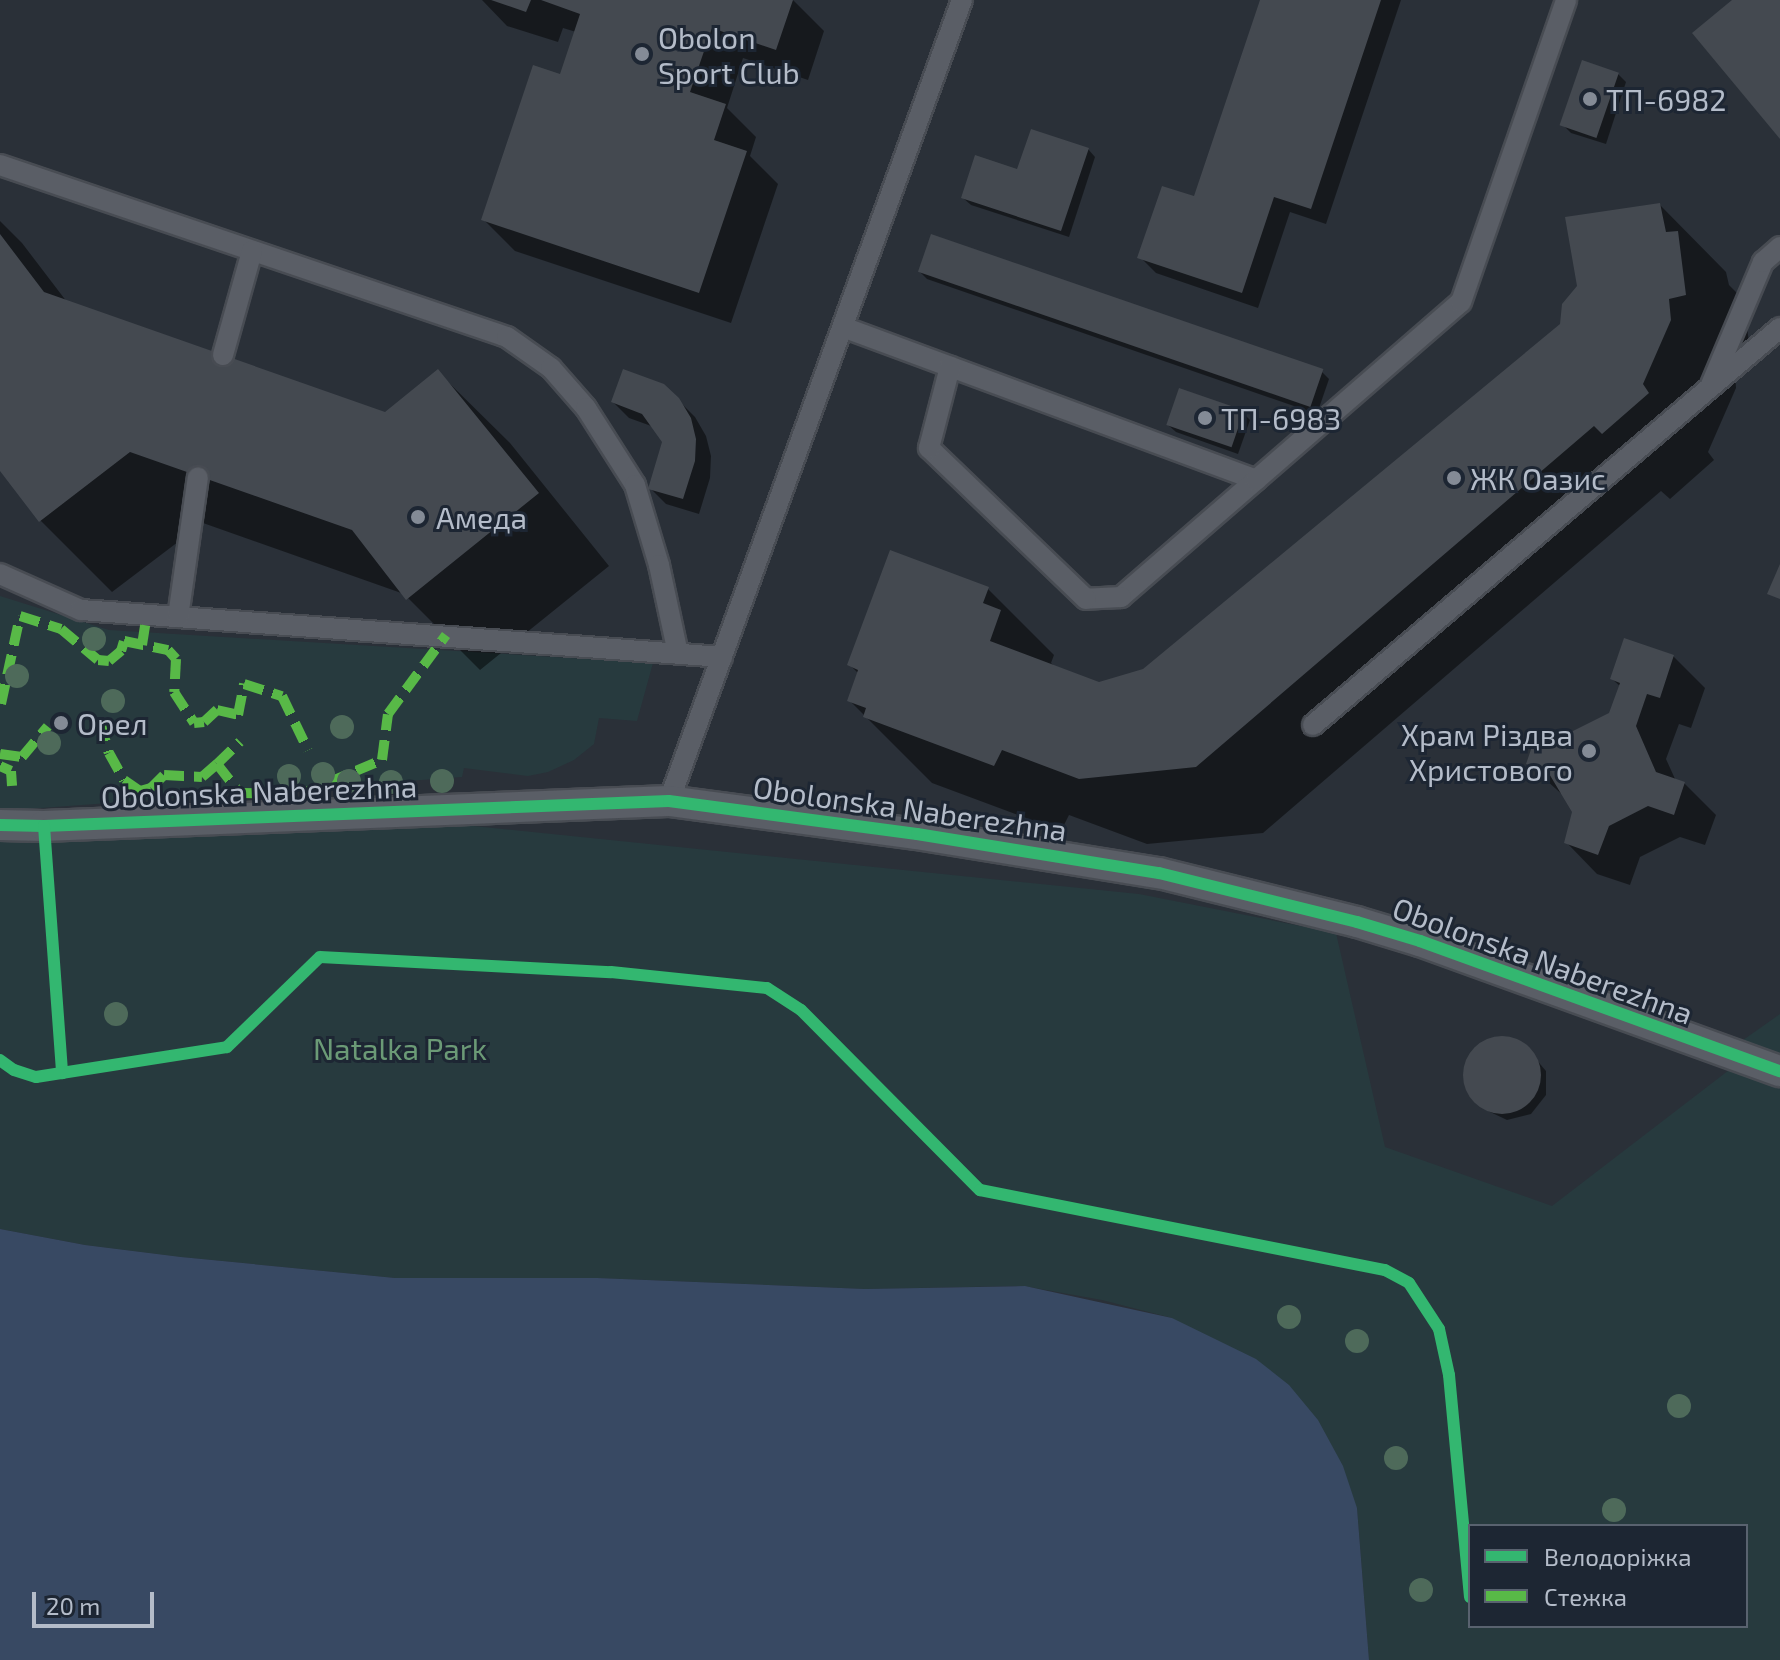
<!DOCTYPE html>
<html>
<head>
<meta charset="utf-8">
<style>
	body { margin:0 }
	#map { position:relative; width:1780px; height:1660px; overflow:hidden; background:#2a3038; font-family:"Exo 2",sans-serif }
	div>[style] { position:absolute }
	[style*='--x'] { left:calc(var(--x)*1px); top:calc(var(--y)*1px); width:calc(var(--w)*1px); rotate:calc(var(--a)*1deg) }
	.green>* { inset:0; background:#273a3e }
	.water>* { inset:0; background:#384963 }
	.shadow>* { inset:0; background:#0007 }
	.building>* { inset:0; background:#444950; transform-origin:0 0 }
	.round { border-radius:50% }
	.roads { filter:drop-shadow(2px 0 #484c53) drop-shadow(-2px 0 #484c53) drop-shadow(0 2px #484c53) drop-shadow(0 -2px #484c53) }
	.service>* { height:20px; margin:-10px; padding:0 10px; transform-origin:10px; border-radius:10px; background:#5a5e66 }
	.pedestrian>* { height:30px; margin:-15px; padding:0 15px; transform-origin:15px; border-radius:15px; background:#5a5e66 }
	.quiet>* { height:10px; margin-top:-5px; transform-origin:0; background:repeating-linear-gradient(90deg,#58b947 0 20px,transparent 0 30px) }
	.cycleway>* { height:12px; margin:-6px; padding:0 6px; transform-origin:6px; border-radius:6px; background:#33b770 }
	.trees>* { width:24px; height:24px; margin:-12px; border-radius:50%; background:#4e6a5a }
	.dots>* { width:22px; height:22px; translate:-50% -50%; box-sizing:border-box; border:4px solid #1d2633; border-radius:50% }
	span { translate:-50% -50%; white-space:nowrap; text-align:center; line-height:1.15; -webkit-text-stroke:6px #1d2633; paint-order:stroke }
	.poi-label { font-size:30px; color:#b4bcc9 }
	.left { translate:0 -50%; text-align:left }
	.right { translate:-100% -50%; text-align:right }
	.street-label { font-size:30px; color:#b4bcc9 }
	.park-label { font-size:30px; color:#6b9a76 }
	.legend { position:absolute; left:1468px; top:1524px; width:280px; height:104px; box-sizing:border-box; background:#1d2633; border:2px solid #59626f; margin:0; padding:10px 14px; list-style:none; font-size:24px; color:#b4bcc9 }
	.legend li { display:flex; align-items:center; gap:16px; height:40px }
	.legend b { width:40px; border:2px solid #59626f }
	.scale { position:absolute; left:32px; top:1592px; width:122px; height:36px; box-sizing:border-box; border:4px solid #b4bcc9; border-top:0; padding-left:10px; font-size:24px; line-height:28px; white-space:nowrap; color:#b4bcc9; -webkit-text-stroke:6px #1d2633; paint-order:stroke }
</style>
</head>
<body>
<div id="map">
	<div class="green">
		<div style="clip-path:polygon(0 596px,109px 630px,653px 663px,637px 721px,599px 718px,594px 744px,574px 760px,548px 772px,528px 776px,464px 768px,462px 777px,0 811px)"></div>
		<div style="clip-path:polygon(evenodd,405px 819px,1139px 894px,1336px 933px,1385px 1147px,1552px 1206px,1733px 1067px,1780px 1083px,1780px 1660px,1369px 1660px,1357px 1508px,1172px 1318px,1102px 1300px,1024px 1286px,865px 1289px,597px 1278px,395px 1278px,181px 1257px,85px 1245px,0 1229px,0 831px,405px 819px,1470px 1526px,1746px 1526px,1746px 1626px,1470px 1626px,1470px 1526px)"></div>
		<div style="clip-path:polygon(1780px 1014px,1780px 1060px,1736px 1045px)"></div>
	</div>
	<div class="water">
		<div style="clip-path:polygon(0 1229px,85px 1245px,181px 1257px,395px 1278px,597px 1278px,865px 1289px,1025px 1286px,1172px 1318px,1256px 1359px,1289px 1385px,1318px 1420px,1343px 1466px,1357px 1508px,1369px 1660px,0 1660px)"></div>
	</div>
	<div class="shadow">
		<div style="clip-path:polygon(482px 0,793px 0,824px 31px,808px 80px,743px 58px,727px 108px,756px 137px,750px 156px,778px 184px,731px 323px,515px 251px,483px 219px,561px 76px,576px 32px,563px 28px,558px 42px,507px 26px)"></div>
		<div style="clip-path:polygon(1262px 0,1401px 0,1326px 224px,1290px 212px,1258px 308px,1156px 273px,1140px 257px,1195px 199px)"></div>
		<div style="clip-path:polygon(1618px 74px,1626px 82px,1606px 144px,1571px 133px,1563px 125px)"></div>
		<div style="clip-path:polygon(1088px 149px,1095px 157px,1069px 237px,971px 205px,963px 198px,1019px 172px)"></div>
		<div style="clip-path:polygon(1660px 205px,1726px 272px,1729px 285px,1744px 300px,1751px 361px,1735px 366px,1736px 388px,1708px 452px,1714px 460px,1670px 499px,1661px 491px,1263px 833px,1147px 844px,1069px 815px,1061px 831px,932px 783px,849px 700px,859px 674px,850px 665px,988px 589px,1054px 655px,1051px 663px,1057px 669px,1099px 684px,1144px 670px,1562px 325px)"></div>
		<div style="clip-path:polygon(0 221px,22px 243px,67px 302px,385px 415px,438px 372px,510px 443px,609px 566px,480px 670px,404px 594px,203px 523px,112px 592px,40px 520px,0 468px)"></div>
		<div style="clip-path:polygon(920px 272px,1322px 372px,1329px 379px,1317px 414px,927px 279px)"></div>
		<div style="clip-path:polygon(678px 400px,695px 417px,706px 436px,711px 456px,710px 478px,699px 514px,666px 504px,650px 488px,664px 442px,654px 427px,629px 418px,613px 402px)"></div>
		<div style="clip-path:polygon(1243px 413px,1250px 420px,1238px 454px,1176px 432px,1168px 425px)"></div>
		<div style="clip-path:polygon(1673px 656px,1705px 688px,1691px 728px,1679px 724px,1666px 759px,1676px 781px,1684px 783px,1716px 815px,1705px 845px,1680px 837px,1640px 857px,1630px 885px,1597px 874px,1566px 842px,1574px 811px,1565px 797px,1528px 764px,1561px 739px,1610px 715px,1621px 687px,1612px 679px)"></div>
		<div style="clip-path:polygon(1510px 1038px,1522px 1043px,1546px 1071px,1546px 1095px,1531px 1114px,1507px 1120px,1486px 1110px,1477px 1102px,1470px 1092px,1466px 1069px,1477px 1048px,1487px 1041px)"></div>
	</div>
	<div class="building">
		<div style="clip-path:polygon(491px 0,531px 0,526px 12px)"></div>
		<div style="clip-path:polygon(541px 0,793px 0,776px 50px,712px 28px,690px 92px,726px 104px,714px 140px,747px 151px,699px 293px,481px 220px,533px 65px,560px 74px,580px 14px)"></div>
		<div style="clip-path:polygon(1260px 0,1381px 0,1311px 209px,1274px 197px,1242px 293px,1137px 258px,1162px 186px,1194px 196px)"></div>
		<div style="clip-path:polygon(1732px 0,1780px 0,1780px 139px,1692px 33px)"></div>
		<div style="left:1582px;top:60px;width:39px;height:69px;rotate:19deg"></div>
		<div style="clip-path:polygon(1031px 129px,1089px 148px,1061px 231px,961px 198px,975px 155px,1017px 169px)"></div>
		<div style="clip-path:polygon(1660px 203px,1666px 232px,1678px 231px,1686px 295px,1669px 299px,1671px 320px,1643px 384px,1649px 393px,1602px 434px,1594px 426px,1196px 767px,1079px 779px,1002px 750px,994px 766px,863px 717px,866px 708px,847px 701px,858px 670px,847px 665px,890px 550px,989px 587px,983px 603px,1001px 610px,990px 641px,1099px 682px,1143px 669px,1560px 324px,1562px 304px,1577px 286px,1565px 217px)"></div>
		<div style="clip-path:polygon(0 234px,44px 292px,385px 412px,438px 369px,539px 493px,406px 600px,352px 530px,130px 452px,39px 522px,0 471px)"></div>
		<div style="left:931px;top:234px;width:415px;height:40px;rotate:19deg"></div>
		<div style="clip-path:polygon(623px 369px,664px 384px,679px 398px,691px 418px,696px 439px,695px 461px,683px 499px,648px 489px,662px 442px,642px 414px,611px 402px)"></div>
		<div style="left:1179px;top:388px;width:69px;height:39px;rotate:19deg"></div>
		<div style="clip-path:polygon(1780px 564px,1780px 599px,1767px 594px)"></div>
		<div style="clip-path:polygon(1624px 638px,1674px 655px,1660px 698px,1647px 694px,1636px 726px,1656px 772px,1685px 782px,1674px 815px,1648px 806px,1609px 826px,1598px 855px,1564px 843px,1572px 812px,1548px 772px,1526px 764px,1538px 729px,1561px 737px,1609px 713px,1620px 683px,1610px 679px)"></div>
		<div class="round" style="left:1463px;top:1036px;width:78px;height:78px"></div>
	</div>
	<div class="roads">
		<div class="service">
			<div style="--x:0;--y:165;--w:535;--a:18.74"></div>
			<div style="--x:507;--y:337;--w:54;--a:35.2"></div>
			<div style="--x:551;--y:368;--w:53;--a:48.8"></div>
			<div style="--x:586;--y:408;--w:91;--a:57.5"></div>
			<div style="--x:635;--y:485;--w:84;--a:73.3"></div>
			<div style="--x:659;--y:565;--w:91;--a:77.9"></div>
			<div style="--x:843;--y:327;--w:440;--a:20.3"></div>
			<div style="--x:1256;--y:480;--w:179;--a:139.1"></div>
			<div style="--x:1121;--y:597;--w:35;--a:177"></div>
			<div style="--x:1086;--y:599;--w:218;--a:-136.1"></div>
			<div style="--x:929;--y:448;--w:84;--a:-75.5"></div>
			<div style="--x:223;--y:355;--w:108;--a:-74.4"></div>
			<div style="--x:1711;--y:385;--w:134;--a:-67.1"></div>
			<div style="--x:1763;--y:262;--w:23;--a:-41"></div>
			<div style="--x:1256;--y:480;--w:271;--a:-41"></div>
			<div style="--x:1461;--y:302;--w:320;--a:-70.8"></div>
			<div style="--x:0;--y:574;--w:89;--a:24"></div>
			<div style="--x:81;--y:610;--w:643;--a:4.19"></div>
			<div style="--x:178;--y:617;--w:141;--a:-81.9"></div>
			<div style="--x:1313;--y:725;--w:613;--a:-40.37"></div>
			<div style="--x:669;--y:801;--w:853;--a:-69.91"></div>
		</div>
		<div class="pedestrian">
			<div style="--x:0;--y:825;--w:44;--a:1.3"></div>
			<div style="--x:44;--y:826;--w:625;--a:-2.29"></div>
			<div style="--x:669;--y:801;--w:250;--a:7.6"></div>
			<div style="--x:917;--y:834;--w:245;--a:9.2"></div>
			<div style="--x:1159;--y:873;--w:204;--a:13.9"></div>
			<div style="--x:1357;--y:922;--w:66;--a:16.8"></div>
			<div style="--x:1420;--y:941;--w:383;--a:19.9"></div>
		</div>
	</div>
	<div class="quiet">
		<div style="--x:142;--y:645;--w:30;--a:-81"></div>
		<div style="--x:1;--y:704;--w:90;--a:-77.8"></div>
		<div style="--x:20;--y:616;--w:43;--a:17.6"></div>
		<div style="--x:61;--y:629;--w:48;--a:40"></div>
		<div style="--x:98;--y:660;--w:11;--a:5"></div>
		<div style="--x:109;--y:661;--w:16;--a:-40"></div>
		<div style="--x:121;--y:651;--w:10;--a:-73"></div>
		<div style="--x:124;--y:641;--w:45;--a:11.6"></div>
		<div style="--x:168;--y:650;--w:12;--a:48"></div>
		<div style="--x:176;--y:659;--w:33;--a:93"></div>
		<div style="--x:174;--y:692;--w:37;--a:57"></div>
		<div style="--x:194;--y:723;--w:10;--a:-6"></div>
		<div style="--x:204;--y:722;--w:18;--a:-43"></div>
		<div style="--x:217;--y:710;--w:22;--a:13"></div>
		<div style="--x:238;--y:715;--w:32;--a:-79"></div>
		<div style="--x:244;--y:684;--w:40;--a:18"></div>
		<div style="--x:282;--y:696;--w:60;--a:64.3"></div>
		<div style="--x:100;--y:722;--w:32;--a:74"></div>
		<div style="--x:109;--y:753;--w:31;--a:61"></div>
		<div style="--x:124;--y:780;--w:19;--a:35"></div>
		<div style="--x:140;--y:791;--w:11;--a:-15"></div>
		<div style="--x:151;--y:788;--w:18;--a:-45"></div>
		<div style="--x:164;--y:775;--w:38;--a:3"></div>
		<div style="--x:202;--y:777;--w:20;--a:-41"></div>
		<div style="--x:217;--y:764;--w:37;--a:52"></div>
		<div style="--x:240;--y:793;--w:61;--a:0.9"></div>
		<div style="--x:301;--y:794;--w:88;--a:-22.8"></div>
		<div style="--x:382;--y:760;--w:46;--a:-82.6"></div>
		<div style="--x:388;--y:714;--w:98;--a:-53.7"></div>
		<div style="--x:0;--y:754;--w:22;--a:8"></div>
		<div style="--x:22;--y:757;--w:40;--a:-50"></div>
		<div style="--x:217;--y:764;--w:32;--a:-44"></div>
		<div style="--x:0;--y:766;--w:12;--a:24"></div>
		<div style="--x:11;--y:771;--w:15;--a:86"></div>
	</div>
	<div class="cycleway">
		<div style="--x:0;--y:825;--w:44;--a:1.3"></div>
		<div style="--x:44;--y:826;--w:625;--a:-2.29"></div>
		<div style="--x:669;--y:801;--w:250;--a:7.6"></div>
		<div style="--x:917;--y:834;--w:245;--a:9.2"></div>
		<div style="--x:1159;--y:873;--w:204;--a:13.9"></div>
		<div style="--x:1357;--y:922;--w:66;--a:16.8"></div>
		<div style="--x:1420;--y:941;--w:383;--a:19.9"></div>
		<div style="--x:44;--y:826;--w:248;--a:85.8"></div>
		<div style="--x:0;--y:1060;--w:17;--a:36"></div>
		<div style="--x:14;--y:1070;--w:23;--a:18"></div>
		<div style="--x:36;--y:1077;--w:193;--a:-8.9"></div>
		<div style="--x:227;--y:1047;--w:129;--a:-44.1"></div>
		<div style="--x:320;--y:957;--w:291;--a:3"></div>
		<div style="--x:611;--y:972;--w:157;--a:5.9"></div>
		<div style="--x:767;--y:988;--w:40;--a:32.9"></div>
		<div style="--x:801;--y:1010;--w:254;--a:45.2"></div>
		<div style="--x:980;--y:1190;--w:413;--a:11.2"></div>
		<div style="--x:1385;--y:1270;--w:27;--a:28"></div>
		<div style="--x:1409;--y:1283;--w:55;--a:56.9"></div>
		<div style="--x:1439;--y:1329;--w:47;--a:77.7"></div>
		<div style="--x:1449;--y:1375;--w:223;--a:84.6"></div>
	</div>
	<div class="trees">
		<div style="left:94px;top:639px"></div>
		<div style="left:17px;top:676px"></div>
		<div style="left:113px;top:701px"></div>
		<div style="left:342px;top:727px"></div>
		<div style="left:49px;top:743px"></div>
		<div style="left:323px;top:774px"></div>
		<div style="left:289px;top:776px"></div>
		<div style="left:349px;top:781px"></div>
		<div style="left:442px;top:781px"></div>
		<div style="left:391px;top:782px"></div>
		<div style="left:116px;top:1014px"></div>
		<div style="left:1289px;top:1317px"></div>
		<div style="left:1357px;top:1341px"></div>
		<div style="left:1679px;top:1406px"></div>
		<div style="left:1396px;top:1458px"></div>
		<div style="left:1614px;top:1510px"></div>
		<div style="left:1421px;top:1590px"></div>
	</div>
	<div class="dots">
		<div style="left:642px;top:54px;background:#848b96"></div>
		<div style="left:1590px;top:99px;background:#848b96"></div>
		<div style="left:1205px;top:418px;background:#848b96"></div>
		<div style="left:1454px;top:478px;background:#848b96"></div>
		<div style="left:418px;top:517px;background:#848b96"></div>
		<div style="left:61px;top:723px;background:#848b96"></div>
		<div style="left:1589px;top:751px;background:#848b96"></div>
	</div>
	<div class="poi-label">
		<span class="left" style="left:658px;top:54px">Obolon<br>Sport Club</span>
		<span class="left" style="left:1606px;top:99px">ТП-6982</span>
		<span class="left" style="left:1221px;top:418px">ТП-6983</span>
		<span class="left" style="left:1470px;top:478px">ЖК Оазис</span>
		<span class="left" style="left:436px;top:517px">Амеда</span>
		<span class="left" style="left:77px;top:723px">Орел</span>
		<span class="right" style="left:1573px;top:751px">Храм Різдва<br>Христового</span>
	</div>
	<div class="street-label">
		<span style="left:259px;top:791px;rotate:-2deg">Obolonska Naberezhna</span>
		<span style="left:910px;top:808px;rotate:8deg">Obolonska Naberezhna</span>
		<span style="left:1543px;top:960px;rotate:20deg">Obolonska Naberezhna</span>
	</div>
	<div class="park-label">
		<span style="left:400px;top:1048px">Natalka Park</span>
	</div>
	<ul class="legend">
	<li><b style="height:10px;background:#33b770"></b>Велодоріжка</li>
	<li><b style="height:10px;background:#58b947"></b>Стежка</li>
	</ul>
	<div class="scale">20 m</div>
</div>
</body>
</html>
